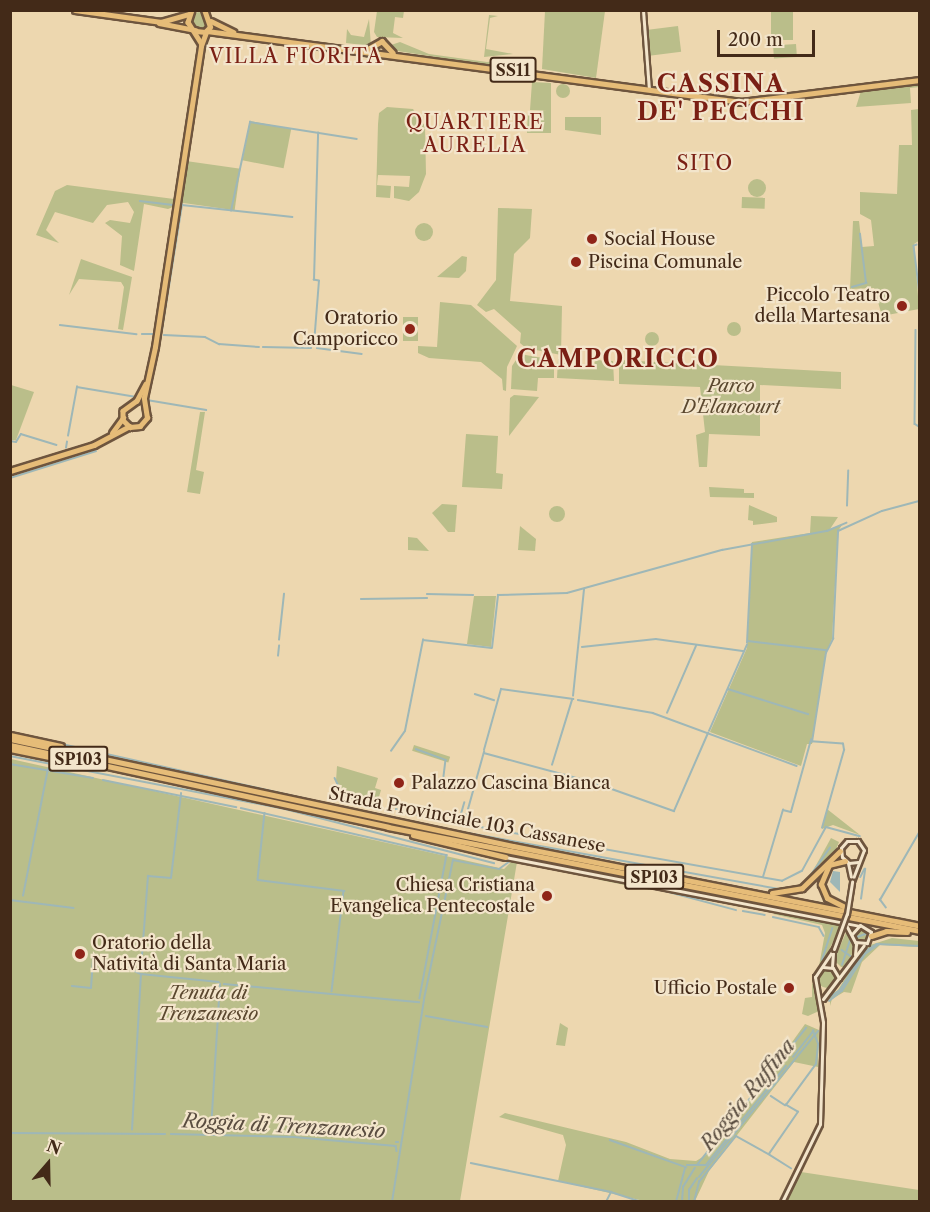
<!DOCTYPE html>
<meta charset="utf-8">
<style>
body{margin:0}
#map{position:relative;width:930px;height:1212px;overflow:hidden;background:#edd7af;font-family:"Libre Caslon Text",serif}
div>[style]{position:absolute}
.green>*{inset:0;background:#babe8a;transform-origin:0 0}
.round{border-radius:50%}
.water>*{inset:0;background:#9eb7b7}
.stream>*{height:1.5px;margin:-0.75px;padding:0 0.75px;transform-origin:0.75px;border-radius:0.75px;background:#9eb7b7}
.roads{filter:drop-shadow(2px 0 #6e553e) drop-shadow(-2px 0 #6e553e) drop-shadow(0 2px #6e553e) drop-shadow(0 -2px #6e553e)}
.minor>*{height:3px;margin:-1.5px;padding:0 1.5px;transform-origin:1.5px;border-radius:1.5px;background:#f3e5cb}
.major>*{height:4.5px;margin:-2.25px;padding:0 2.25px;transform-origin:2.25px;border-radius:2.25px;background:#e6bc78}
.highway>*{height:5px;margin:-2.5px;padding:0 2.5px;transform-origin:2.5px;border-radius:2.5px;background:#e6bc78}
.bridges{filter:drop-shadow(2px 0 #6e553e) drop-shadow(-2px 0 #6e553e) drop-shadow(0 2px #6e553e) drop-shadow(0 -2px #6e553e)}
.minor-bridge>*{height:3px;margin:-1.5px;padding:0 1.5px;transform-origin:1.5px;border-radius:1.5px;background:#f3e5cb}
.dots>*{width:16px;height:16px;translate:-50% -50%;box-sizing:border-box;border:3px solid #f3e5cb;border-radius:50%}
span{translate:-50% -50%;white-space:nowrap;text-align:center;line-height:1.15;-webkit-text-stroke:4.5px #f3e5cb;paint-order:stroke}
.shield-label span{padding:2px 4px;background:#f3e5cb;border:2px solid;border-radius:4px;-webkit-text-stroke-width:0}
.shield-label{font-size:16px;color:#432a18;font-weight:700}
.poi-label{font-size:18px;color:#432a18}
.left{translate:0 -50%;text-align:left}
.right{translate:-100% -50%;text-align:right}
.park-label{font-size:18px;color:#5b482f;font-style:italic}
.street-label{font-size:18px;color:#432a18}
.neighbourhood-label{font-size:20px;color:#7a1f14;letter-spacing:1.5px}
.water-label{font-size:20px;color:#5a4d40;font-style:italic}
.district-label{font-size:24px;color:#7a1f14;font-weight:700;letter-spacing:1.5px}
.frame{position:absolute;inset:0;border:12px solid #432a18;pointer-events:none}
.north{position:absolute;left:18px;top:1134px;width:60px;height:60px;-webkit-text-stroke:4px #f3e5cb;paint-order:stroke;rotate:20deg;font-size:16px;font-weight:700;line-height:24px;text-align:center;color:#432a18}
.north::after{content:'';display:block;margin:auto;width:21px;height:27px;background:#432a18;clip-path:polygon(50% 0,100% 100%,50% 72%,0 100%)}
.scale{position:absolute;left:717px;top:30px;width:98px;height:27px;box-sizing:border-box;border:3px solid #432a18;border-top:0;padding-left:8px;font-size:18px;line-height:21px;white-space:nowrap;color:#432a18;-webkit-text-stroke:4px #f3e5cb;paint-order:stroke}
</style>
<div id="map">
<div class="green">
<div style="clip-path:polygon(377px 11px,404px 11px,403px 18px,395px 17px,393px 33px,403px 38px,377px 37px,374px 32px)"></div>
<div style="clip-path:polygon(545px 11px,605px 11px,596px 78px,542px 69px)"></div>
<div style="left:771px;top:11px;width:22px;height:29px"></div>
<div class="round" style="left:190px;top:12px;width:18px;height:18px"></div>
<div style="clip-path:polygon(489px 15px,498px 16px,490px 18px,486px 49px,513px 54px,484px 57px)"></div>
<div style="clip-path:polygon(369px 19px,371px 46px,346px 43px,347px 29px,351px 35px,364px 37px)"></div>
<div style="left:678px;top:26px;width:26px;height:34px;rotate:83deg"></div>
<div style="clip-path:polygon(400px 42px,429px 54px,487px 62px,514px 59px,513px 69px,391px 50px,391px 45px)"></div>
<div style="left:796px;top:44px;width:13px;height:23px;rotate:86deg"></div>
<div style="clip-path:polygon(532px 82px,551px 83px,551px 133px,527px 133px,528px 111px,547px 111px,530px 110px)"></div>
<div style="clip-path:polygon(919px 82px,919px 87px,910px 88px,911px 103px,856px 107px,861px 91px)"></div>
<div class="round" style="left:556px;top:84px;width:14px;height:14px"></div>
<div style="clip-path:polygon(387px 107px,413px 109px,425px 126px,426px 174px,419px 192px,409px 201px,394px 198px,394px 186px,409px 187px,410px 176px,378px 175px,377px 185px,391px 186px,390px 198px,376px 197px,378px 124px,379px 113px)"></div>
<div style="clip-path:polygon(919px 109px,920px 240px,914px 244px,919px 309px,882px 316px,874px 288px,850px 289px,853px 221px,859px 221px,862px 247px,874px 246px,871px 220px,860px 214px,860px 192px,897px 194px,899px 145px,912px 145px,911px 110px)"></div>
<div style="clip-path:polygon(565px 117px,601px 117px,601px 135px,565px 130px)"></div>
<div style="left:250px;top:121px;width:42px;height:40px;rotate:11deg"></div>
<div style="left:186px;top:161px;width:55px;height:42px;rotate:8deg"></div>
<div class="round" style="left:748px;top:179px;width:18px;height:18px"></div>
<div style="clip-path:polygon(67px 185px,174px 199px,173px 207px,168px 209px,144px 204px,134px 271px,120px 265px,122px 236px,105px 223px,110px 220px,130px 223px,134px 212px,128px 202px,107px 205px,93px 223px,55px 212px,46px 230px,59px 243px,36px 235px,55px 191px)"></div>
<div style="left:742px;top:197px;width:23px;height:11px;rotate:2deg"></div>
<div style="clip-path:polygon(498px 208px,532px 209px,530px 238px,514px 254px,510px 301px,562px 306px,561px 355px,526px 348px,520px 343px,521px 333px,494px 309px,486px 312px,477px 305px,496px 280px)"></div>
<div class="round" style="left:415px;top:223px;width:18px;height:18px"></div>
<div style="clip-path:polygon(462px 256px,467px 257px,466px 271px,459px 278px,437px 277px)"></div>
<div style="clip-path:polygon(81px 259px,132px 277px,123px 330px,118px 329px,124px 287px,121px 282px,79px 279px,69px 295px)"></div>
<div style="clip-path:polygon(440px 302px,471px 305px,517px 346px,507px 367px,506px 391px,503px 390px,502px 379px,481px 362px,429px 358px,418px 353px,418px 346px,437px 347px)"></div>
<div style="left:403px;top:317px;width:15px;height:24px"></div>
<div class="round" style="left:727px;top:322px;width:14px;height:14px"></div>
<div class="round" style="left:645px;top:332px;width:14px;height:14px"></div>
<div style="clip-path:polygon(520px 354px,554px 360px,554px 378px,538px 378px,537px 391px,511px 389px,512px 366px)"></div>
<div style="clip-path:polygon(558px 359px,574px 359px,575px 367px,594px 368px,595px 360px,613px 361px,614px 381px,557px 378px)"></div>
<div style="clip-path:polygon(619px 360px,841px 372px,841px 389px,760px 385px,760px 436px,709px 434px,707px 467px,699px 467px,696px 435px,705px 432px,700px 387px,619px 384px)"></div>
<div style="clip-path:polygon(11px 385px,34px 392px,16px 440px,11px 440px)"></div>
<div style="clip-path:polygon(514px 395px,539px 397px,509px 436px,510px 398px)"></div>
<div style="clip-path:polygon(200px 412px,205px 412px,196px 470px,204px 472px,200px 494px,187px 492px)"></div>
<div style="clip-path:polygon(466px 434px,498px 436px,496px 473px,503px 474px,502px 489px,462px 487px)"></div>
<div style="clip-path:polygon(709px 487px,744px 489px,744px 493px,754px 493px,754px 498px,710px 497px)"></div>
<div style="clip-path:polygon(442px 504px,457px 505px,455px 532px,448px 532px,432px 513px)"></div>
<div style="clip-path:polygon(749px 505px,777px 517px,777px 522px,753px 525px,753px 521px,748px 520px)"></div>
<div class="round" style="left:549px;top:506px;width:16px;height:16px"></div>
<div style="clip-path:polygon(811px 516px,838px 517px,830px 529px,842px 525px,838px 531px,832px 639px,826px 653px,812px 744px,807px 744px,801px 766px,710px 732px,747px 648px,752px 542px,810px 533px)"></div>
<div style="clip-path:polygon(520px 526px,536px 539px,535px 551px,518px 550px)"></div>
<div style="clip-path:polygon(408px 537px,417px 538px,429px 551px,408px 550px)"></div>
<div style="clip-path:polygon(474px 596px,496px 596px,491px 647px,467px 644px)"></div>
<div style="left:414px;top:745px;width:38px;height:6px;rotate:18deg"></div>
<div style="clip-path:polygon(11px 759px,504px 869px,511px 862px,517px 862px,460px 1201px,11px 1201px)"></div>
<div style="clip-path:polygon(337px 766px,378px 778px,375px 788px,381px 790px,377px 804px,346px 796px,336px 781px)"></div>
<div style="clip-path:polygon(827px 809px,860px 835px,833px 825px,822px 829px)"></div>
<div style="clip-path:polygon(831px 838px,839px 842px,835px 852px,814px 869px)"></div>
<div style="clip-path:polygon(605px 877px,619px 881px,651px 885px,649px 890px,600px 880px)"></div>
<div style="clip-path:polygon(778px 912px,842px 924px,822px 964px,819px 966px,825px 933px,822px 925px,773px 914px)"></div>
<div class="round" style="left:855px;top:928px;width:14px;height:14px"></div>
<div style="clip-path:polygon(848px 928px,854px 950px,846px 967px,841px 967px,834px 960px)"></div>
<div style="clip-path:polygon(892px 938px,919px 941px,919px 947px,880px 945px,862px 962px,851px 993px,844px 992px,832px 999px,830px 1006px,830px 995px,838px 990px,864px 947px)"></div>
<div class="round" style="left:817px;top:968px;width:20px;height:20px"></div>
<div style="clip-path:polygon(812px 983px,818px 992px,819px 1011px,808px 1016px,802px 1014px,805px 998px,812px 997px)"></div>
<div style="clip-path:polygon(560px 1023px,568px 1028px,565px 1046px,556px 1045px)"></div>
<div style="clip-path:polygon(805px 1024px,819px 1030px,818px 1067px,794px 1062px,709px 1171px,695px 1201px,644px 1201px,558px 1181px,566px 1145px,563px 1135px,499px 1117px,505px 1113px,626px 1142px,670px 1159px,696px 1161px,706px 1155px,762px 1084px)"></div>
<div style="clip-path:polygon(801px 1172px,919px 1190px,919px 1201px,786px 1201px)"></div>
</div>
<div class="water">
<div style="clip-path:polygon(833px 871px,840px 872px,840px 892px,830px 882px)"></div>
</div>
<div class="stream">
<div style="left:410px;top:60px;width:198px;rotate:7.6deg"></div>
<div style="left:140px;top:201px;width:33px;rotate:7deg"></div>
<div style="left:231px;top:211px;width:91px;rotate:-77.9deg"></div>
<div style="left:250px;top:122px;width:108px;rotate:9deg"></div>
<div style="left:917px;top:245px;width:3px;rotate:162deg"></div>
<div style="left:914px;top:246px;width:48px;rotate:82.9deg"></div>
<div style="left:852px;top:287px;width:15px;rotate:-16deg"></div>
<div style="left:866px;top:283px;width:49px;rotate:-97deg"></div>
<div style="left:60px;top:325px;width:77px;rotate:6.8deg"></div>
<div style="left:162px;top:330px;width:127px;rotate:-80.9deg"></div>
<div style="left:182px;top:205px;width:111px;rotate:6.2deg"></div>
<div style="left:916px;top:330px;width:94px;rotate:90.6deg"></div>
<div style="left:915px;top:424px;width:6px;rotate:31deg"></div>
<div style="left:142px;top:334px;width:11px"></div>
<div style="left:164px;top:335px;width:41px;rotate:2.8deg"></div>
<div style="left:205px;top:337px;width:16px;rotate:27deg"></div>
<div style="left:219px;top:344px;width:40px;rotate:4.3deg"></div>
<div style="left:314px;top:344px;width:63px;rotate:-85.5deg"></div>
<div style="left:319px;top:281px;width:5px;rotate:-169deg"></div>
<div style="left:314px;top:280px;width:147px;rotate:-88.4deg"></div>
<div style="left:263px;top:347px;width:48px;rotate:1.2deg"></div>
<div style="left:317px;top:348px;width:45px;rotate:7.6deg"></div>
<div style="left:147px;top:400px;width:60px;rotate:9.6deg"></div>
<div style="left:68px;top:436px;width:50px;rotate:-79.6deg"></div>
<div style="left:77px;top:387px;width:60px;rotate:9.6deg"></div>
<div style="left:10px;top:441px;width:6px;rotate:9deg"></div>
<div style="left:16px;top:442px;width:9px;rotate:-58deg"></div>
<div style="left:21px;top:434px;width:37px;rotate:17deg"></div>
<div style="left:66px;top:448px;width:6px;rotate:-81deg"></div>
<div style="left:10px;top:478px;width:90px;rotate:-17.4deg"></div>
<div style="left:847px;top:506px;width:35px;rotate:-88deg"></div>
<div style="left:427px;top:594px;width:46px;rotate:1.2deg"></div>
<div style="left:361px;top:599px;width:66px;rotate:-0.9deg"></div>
<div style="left:279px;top:640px;width:46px;rotate:-83.8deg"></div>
<div style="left:748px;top:641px;width:79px;rotate:6.6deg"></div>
<div style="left:747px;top:643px;width:99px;rotate:-87.1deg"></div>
<div style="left:582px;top:647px;width:74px;rotate:-6.2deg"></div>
<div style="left:656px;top:639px;width:89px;rotate:7.8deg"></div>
<div style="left:278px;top:656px;width:10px;rotate:-84deg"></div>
<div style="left:728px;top:689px;width:84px;rotate:17.4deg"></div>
<div style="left:475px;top:694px;width:20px;rotate:18deg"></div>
<div style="left:573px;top:696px;width:107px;rotate:-84.1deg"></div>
<div style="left:578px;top:700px;width:76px;rotate:9.8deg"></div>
<div style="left:653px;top:713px;width:153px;rotate:20.2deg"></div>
<div style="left:667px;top:713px;width:73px;rotate:-66.6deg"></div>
<div style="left:709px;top:731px;width:94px;rotate:-66.2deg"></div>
<div style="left:62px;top:744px;width:266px;rotate:12.6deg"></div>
<div style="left:416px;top:749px;width:32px;rotate:20deg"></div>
<div style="left:446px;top:760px;width:17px;rotate:97deg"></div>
<div style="left:484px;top:750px;width:63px;rotate:-74.4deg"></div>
<div style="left:501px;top:689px;width:73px;rotate:7.9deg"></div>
<div style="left:391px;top:751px;width:24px;rotate:-55deg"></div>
<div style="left:405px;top:731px;width:93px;rotate:-78.8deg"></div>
<div style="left:423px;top:640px;width:69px;rotate:6.6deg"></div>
<div style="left:492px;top:648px;width:53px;rotate:-83.5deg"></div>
<div style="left:498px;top:595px;width:69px;rotate:-1.7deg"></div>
<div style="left:567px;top:593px;width:161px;rotate:-15.5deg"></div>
<div style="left:722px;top:550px;width:107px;rotate:-10.3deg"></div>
<div style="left:827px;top:531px;width:21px;rotate:-23deg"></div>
<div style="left:484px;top:753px;width:115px;rotate:15.1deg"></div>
<div style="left:595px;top:783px;width:84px;rotate:19.5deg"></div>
<div style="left:674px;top:811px;width:85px;rotate:-66.4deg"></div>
<div style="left:10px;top:756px;width:280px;rotate:10.9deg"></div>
<div style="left:285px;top:809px;width:216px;rotate:14.5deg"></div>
<div style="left:10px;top:764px;width:84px;rotate:9.6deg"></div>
<div style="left:552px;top:765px;width:68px;rotate:-72.9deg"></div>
<div style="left:335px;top:778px;width:19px;rotate:65deg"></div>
<div style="left:343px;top:795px;width:18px;rotate:16deg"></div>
<div style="left:103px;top:780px;width:136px;rotate:11.5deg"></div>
<div style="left:241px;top:808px;width:211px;rotate:12.9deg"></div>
<div style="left:447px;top:855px;width:146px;rotate:100.7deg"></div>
<div style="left:396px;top:809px;width:27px;rotate:15deg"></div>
<div style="left:265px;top:813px;width:67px;rotate:96deg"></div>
<div style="left:258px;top:880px;width:87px;rotate:7.3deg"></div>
<div style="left:344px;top:891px;width:101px;rotate:96.8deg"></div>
<div style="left:426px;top:816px;width:14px;rotate:17deg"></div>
<div style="left:442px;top:820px;width:17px;rotate:17deg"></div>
<div style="left:465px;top:820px;width:71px;rotate:-74.4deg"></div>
<div style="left:459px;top:821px;width:19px;rotate:-74deg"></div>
<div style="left:469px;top:825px;width:318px;rotate:10.1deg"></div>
<div style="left:782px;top:881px;width:22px;rotate:-27deg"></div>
<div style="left:802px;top:871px;width:50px;rotate:-61.4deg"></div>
<div style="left:826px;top:827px;width:35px;rotate:15deg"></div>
<div style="left:822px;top:828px;width:81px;rotate:-74.2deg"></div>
<div style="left:844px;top:750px;width:6px;rotate:-99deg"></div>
<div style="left:843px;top:744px;width:31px;rotate:-176deg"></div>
<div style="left:812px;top:742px;width:90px;rotate:-81.1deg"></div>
<div style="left:826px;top:653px;width:16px;rotate:-63deg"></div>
<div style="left:833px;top:639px;width:108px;rotate:-87.3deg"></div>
<div style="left:838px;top:531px;width:48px;rotate:-24.4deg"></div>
<div style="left:882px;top:511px;width:39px;rotate:-15deg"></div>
<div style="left:468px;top:833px;width:317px;rotate:10.2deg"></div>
<div style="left:763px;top:877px;width:70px;rotate:-73.4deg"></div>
<div style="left:783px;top:810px;width:8px;rotate:14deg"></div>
<div style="left:791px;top:812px;width:75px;rotate:-74.5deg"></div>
<div style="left:808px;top:879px;width:38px;rotate:-55deg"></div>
<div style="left:650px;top:887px;width:89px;rotate:15deg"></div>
<div style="left:23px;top:896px;width:129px;rotate:-78.9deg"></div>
<div style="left:861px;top:899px;width:30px;rotate:-82deg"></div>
<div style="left:865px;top:869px;width:9px;rotate:117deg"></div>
<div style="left:10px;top:900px;width:64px;rotate:7.2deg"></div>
<div style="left:886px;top:908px;width:10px;rotate:-127deg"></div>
<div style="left:880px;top:900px;width:80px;rotate:-59.9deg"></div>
<div style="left:743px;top:911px;width:22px;rotate:10deg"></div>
<div style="left:773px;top:917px;width:47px;rotate:12.3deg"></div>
<div style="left:819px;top:927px;width:10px;rotate:61deg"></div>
<div style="left:855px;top:938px;width:14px;rotate:-21deg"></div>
<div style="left:842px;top:950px;width:12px;rotate:35deg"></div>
<div style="left:822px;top:960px;width:33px;rotate:-72deg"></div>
<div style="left:842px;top:965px;width:26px;rotate:-72deg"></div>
<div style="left:141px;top:969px;width:93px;rotate:-85.7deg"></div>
<div style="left:148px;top:876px;width:23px;rotate:5deg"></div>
<div style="left:171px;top:878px;width:85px;rotate:-83.2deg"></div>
<div style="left:224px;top:984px;width:196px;rotate:5.3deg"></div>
<div style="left:72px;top:986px;width:19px;rotate:6deg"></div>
<div style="left:91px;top:988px;width:29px;rotate:-86deg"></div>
<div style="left:93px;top:959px;width:23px;rotate:7deg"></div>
<div style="left:116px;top:962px;width:28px;rotate:26deg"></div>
<div style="left:141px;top:974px;width:78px;rotate:5.9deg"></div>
<div style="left:829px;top:998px;width:14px;rotate:-36deg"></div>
<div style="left:840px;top:990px;width:45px;rotate:-57.7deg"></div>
<div style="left:864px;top:952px;width:15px;rotate:-32deg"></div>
<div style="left:877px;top:944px;width:43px;rotate:2.7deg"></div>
<div style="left:424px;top:999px;width:142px;rotate:-78.2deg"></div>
<div style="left:453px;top:860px;width:47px;rotate:11.1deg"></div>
<div style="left:499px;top:869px;width:12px;rotate:-35deg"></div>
<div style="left:829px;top:1001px;width:16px;rotate:-38deg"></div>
<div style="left:842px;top:991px;width:44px;rotate:-58.1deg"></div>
<div style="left:865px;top:954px;width:16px;rotate:-35deg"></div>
<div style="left:426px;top:1016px;width:62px;rotate:10.2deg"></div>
<div style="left:793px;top:1057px;width:33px;rotate:-52deg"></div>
<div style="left:771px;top:1096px;width:17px;rotate:33deg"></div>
<div style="left:132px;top:1130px;width:155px;rotate:-86.7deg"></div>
<div style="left:211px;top:1130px;width:146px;rotate:-86.5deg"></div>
<div style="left:10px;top:1133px;width:155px;rotate:0.4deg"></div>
<div style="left:171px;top:1134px;width:123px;rotate:1.4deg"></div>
<div style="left:294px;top:1137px;width:102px;rotate:5deg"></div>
<div style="left:396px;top:1146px;width:5px;rotate:79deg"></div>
<div style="left:610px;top:1140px;width:81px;rotate:19.6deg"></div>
<div style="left:396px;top:1142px;width:2px"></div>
<div style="left:770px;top:1155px;width:25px;rotate:32deg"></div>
<div style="left:471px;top:1163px;width:143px;rotate:11.7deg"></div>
<div style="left:687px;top:1165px;width:19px"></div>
<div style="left:706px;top:1165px;width:127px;rotate:-51.1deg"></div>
<div style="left:697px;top:1165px;width:175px;rotate:-51.5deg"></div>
<div style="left:699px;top:1177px;width:188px;rotate:-50.8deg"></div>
<div style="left:392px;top:1202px;width:204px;rotate:-81deg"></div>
<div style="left:606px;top:1202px;width:11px;rotate:-63deg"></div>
<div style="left:611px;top:1192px;width:32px;rotate:18deg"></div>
<div style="left:676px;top:1202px;width:34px;rotate:-75deg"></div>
<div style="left:682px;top:1202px;width:15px;rotate:-86deg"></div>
<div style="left:683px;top:1187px;width:22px;rotate:-58deg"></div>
<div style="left:689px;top:1202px;width:12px;rotate:-90deg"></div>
<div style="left:689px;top:1190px;width:14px;rotate:-56deg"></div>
<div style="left:694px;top:1202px;width:21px;rotate:-76deg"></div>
<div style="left:699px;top:1182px;width:59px;rotate:-51.2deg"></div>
<div style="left:736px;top:1136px;width:38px;rotate:29deg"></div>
<div style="left:769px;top:1154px;width:51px;rotate:-55.4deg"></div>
<div style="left:798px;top:1112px;width:14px;rotate:-150deg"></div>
<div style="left:786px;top:1105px;width:51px;rotate:-53.8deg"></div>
<div style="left:816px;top:1064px;width:20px;rotate:-84deg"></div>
<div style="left:818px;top:1044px;width:14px;rotate:-111deg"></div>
</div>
<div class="roads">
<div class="minor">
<div style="left:643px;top:10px;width:79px;rotate:85.7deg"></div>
<div style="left:505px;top:857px;width:361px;rotate:11deg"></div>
<div style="left:848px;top:863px;width:14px;rotate:78deg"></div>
<div style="left:852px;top:881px;width:33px;rotate:-69deg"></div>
<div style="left:864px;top:850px;width:11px;rotate:-124deg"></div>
<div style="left:858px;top:841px;width:11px;rotate:180deg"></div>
<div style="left:847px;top:841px;width:9px;rotate:131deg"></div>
<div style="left:841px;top:848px;width:9px;rotate:84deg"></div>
<div style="left:842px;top:857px;width:9px;rotate:41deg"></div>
<div style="left:849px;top:863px;width:9px;rotate:-6deg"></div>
<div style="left:845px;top:923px;width:24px;rotate:62deg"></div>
<div style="left:856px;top:944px;width:11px;rotate:95deg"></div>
<div style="left:852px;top:934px;width:12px;rotate:-48deg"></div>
<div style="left:860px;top:925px;width:13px;rotate:32deg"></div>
<div style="left:871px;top:932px;width:12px;rotate:110deg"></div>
<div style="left:867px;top:943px;width:12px;rotate:-175deg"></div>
<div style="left:832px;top:967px;width:14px;rotate:-86deg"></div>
<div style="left:839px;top:978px;width:41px;rotate:-52.9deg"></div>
<div style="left:823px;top:999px;width:26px;rotate:-53deg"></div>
<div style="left:839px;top:978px;width:12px;rotate:-121deg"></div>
<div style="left:833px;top:968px;width:10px;rotate:-174deg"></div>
<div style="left:782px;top:1202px;width:87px;rotate:-64deg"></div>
<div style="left:820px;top:1124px;width:102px;rotate:-88.3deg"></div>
<div style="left:823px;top:1022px;width:46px;rotate:-100.1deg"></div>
<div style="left:815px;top:977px;width:34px;rotate:-56deg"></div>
</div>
<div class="major">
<div style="left:75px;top:10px;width:87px;rotate:7.9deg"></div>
<div style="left:161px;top:22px;width:29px;rotate:-16deg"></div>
<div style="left:192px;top:10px;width:13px;rotate:108deg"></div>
<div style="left:188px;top:22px;width:25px;rotate:58deg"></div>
<div style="left:211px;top:21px;width:25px;rotate:26deg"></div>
<div style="left:159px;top:23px;width:37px;rotate:11deg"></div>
<div style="left:196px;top:31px;width:9px;rotate:6deg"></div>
<div style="left:205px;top:32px;width:7px;rotate:-45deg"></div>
<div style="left:210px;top:27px;width:18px;rotate:-109deg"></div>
<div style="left:207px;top:31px;width:539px;rotate:7.57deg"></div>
<div style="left:741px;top:102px;width:180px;rotate:-7deg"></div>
<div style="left:366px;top:50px;width:18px;rotate:-29deg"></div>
<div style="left:382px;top:41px;width:16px;rotate:47deg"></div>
<div style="left:146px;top:384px;width:19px;rotate:118deg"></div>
<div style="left:137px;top:401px;width:17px;rotate:144deg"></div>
<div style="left:123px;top:411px;width:9px;rotate:90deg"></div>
<div style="left:123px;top:420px;width:10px;rotate:45deg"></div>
<div style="left:130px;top:427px;width:10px;rotate:-6deg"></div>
<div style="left:140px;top:426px;width:11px;rotate:-49deg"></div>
<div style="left:147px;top:418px;width:20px;rotate:-99deg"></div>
<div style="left:144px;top:398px;width:52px;rotate:-77.8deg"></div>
<div style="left:155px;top:347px;width:304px;rotate:-81.3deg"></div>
<div style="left:201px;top:46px;width:15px;rotate:-70deg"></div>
<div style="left:112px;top:433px;width:19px;rotate:-54deg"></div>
<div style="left:10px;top:471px;width:88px;rotate:-17.2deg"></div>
<div style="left:94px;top:445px;width:40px;rotate:-28deg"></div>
</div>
<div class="highway">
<div style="left:10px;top:735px;width:52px;rotate:12.2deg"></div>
<div style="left:10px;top:739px;width:514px;rotate:12.01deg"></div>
<div style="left:513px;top:846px;width:415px;rotate:11.1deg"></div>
<div style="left:10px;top:745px;width:387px;rotate:12.2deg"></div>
<div style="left:388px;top:827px;width:542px;rotate:11.06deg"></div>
<div style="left:10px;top:749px;width:50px;rotate:11.5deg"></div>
<div style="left:413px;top:835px;width:95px;rotate:13.4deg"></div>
<div style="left:845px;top:861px;width:16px;rotate:166deg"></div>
<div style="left:829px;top:865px;width:21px;rotate:113deg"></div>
<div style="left:821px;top:884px;width:15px;rotate:67deg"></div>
<div style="left:827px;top:898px;width:20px;rotate:27deg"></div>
<div style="left:772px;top:893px;width:30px;rotate:-9deg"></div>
<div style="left:802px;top:888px;width:53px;rotate:-44.2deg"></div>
<div style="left:871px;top:936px;width:16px;rotate:-18deg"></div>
<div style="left:886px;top:931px;width:21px;rotate:3deg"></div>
</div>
</div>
<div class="bridges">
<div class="minor-bridge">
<div style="left:834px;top:949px;width:37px;rotate:-70deg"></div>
<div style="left:847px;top:914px;width:33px;rotate:-81deg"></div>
</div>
</div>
<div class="dots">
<div style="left:592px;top:239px;background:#8f2418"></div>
<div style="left:576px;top:262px;background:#8f2418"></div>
<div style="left:902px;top:306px;background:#8f2418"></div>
<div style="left:410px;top:329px;background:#8f2418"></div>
<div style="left:399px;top:783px;background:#8f2418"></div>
<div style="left:547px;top:896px;background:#8f2418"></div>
<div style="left:80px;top:954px;background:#8f2418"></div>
<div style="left:789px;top:988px;background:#8f2418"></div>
</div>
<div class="shield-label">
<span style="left:513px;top:70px">SS11</span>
<span style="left:78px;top:759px">SP103</span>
<span style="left:654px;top:877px">SP103</span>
</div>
<div class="poi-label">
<span class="left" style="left:604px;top:239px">Social House</span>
<span class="left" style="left:588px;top:262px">Piscina Comunale</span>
<span class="right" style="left:890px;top:306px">Piccolo Teatro<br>della Martesana</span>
<span class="right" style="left:398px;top:329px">Oratorio<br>Camporicco</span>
<span class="left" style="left:411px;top:783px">Palazzo Cascina Bianca</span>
<span class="right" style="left:535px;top:896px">Chiesa Cristiana<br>Evangelica Pentecostale</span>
<span class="left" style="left:92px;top:954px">Oratorio della<br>Natività di Santa Maria</span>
<span class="right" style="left:777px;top:988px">Ufficio Postale</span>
</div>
<div class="park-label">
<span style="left:731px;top:397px">Parco<br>D'Elancourt</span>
<span style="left:208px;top:1004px">Tenuta di<br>Trenzanesio</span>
</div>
<div class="street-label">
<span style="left:467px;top:820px;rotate:11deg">Strada Provinciale 103 Cassanese</span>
</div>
<div class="neighbourhood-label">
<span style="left:296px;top:56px">VILLA FIORITA</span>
<span style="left:475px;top:134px">QUARTIERE<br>AURELIA</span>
<span style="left:705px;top:163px">SITO</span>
</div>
<div class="water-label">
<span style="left:748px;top:1095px;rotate:-51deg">Roggia Ruffina</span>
<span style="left:284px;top:1126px;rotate:3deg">Roggia di Trenzanesio</span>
</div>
<div class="district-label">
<span style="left:721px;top:98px">CASSINA<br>DE' PECCHI</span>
<span style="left:618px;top:359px">CAMPORICCO</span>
</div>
<div class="frame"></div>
<div class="north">N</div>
<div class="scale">200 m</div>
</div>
